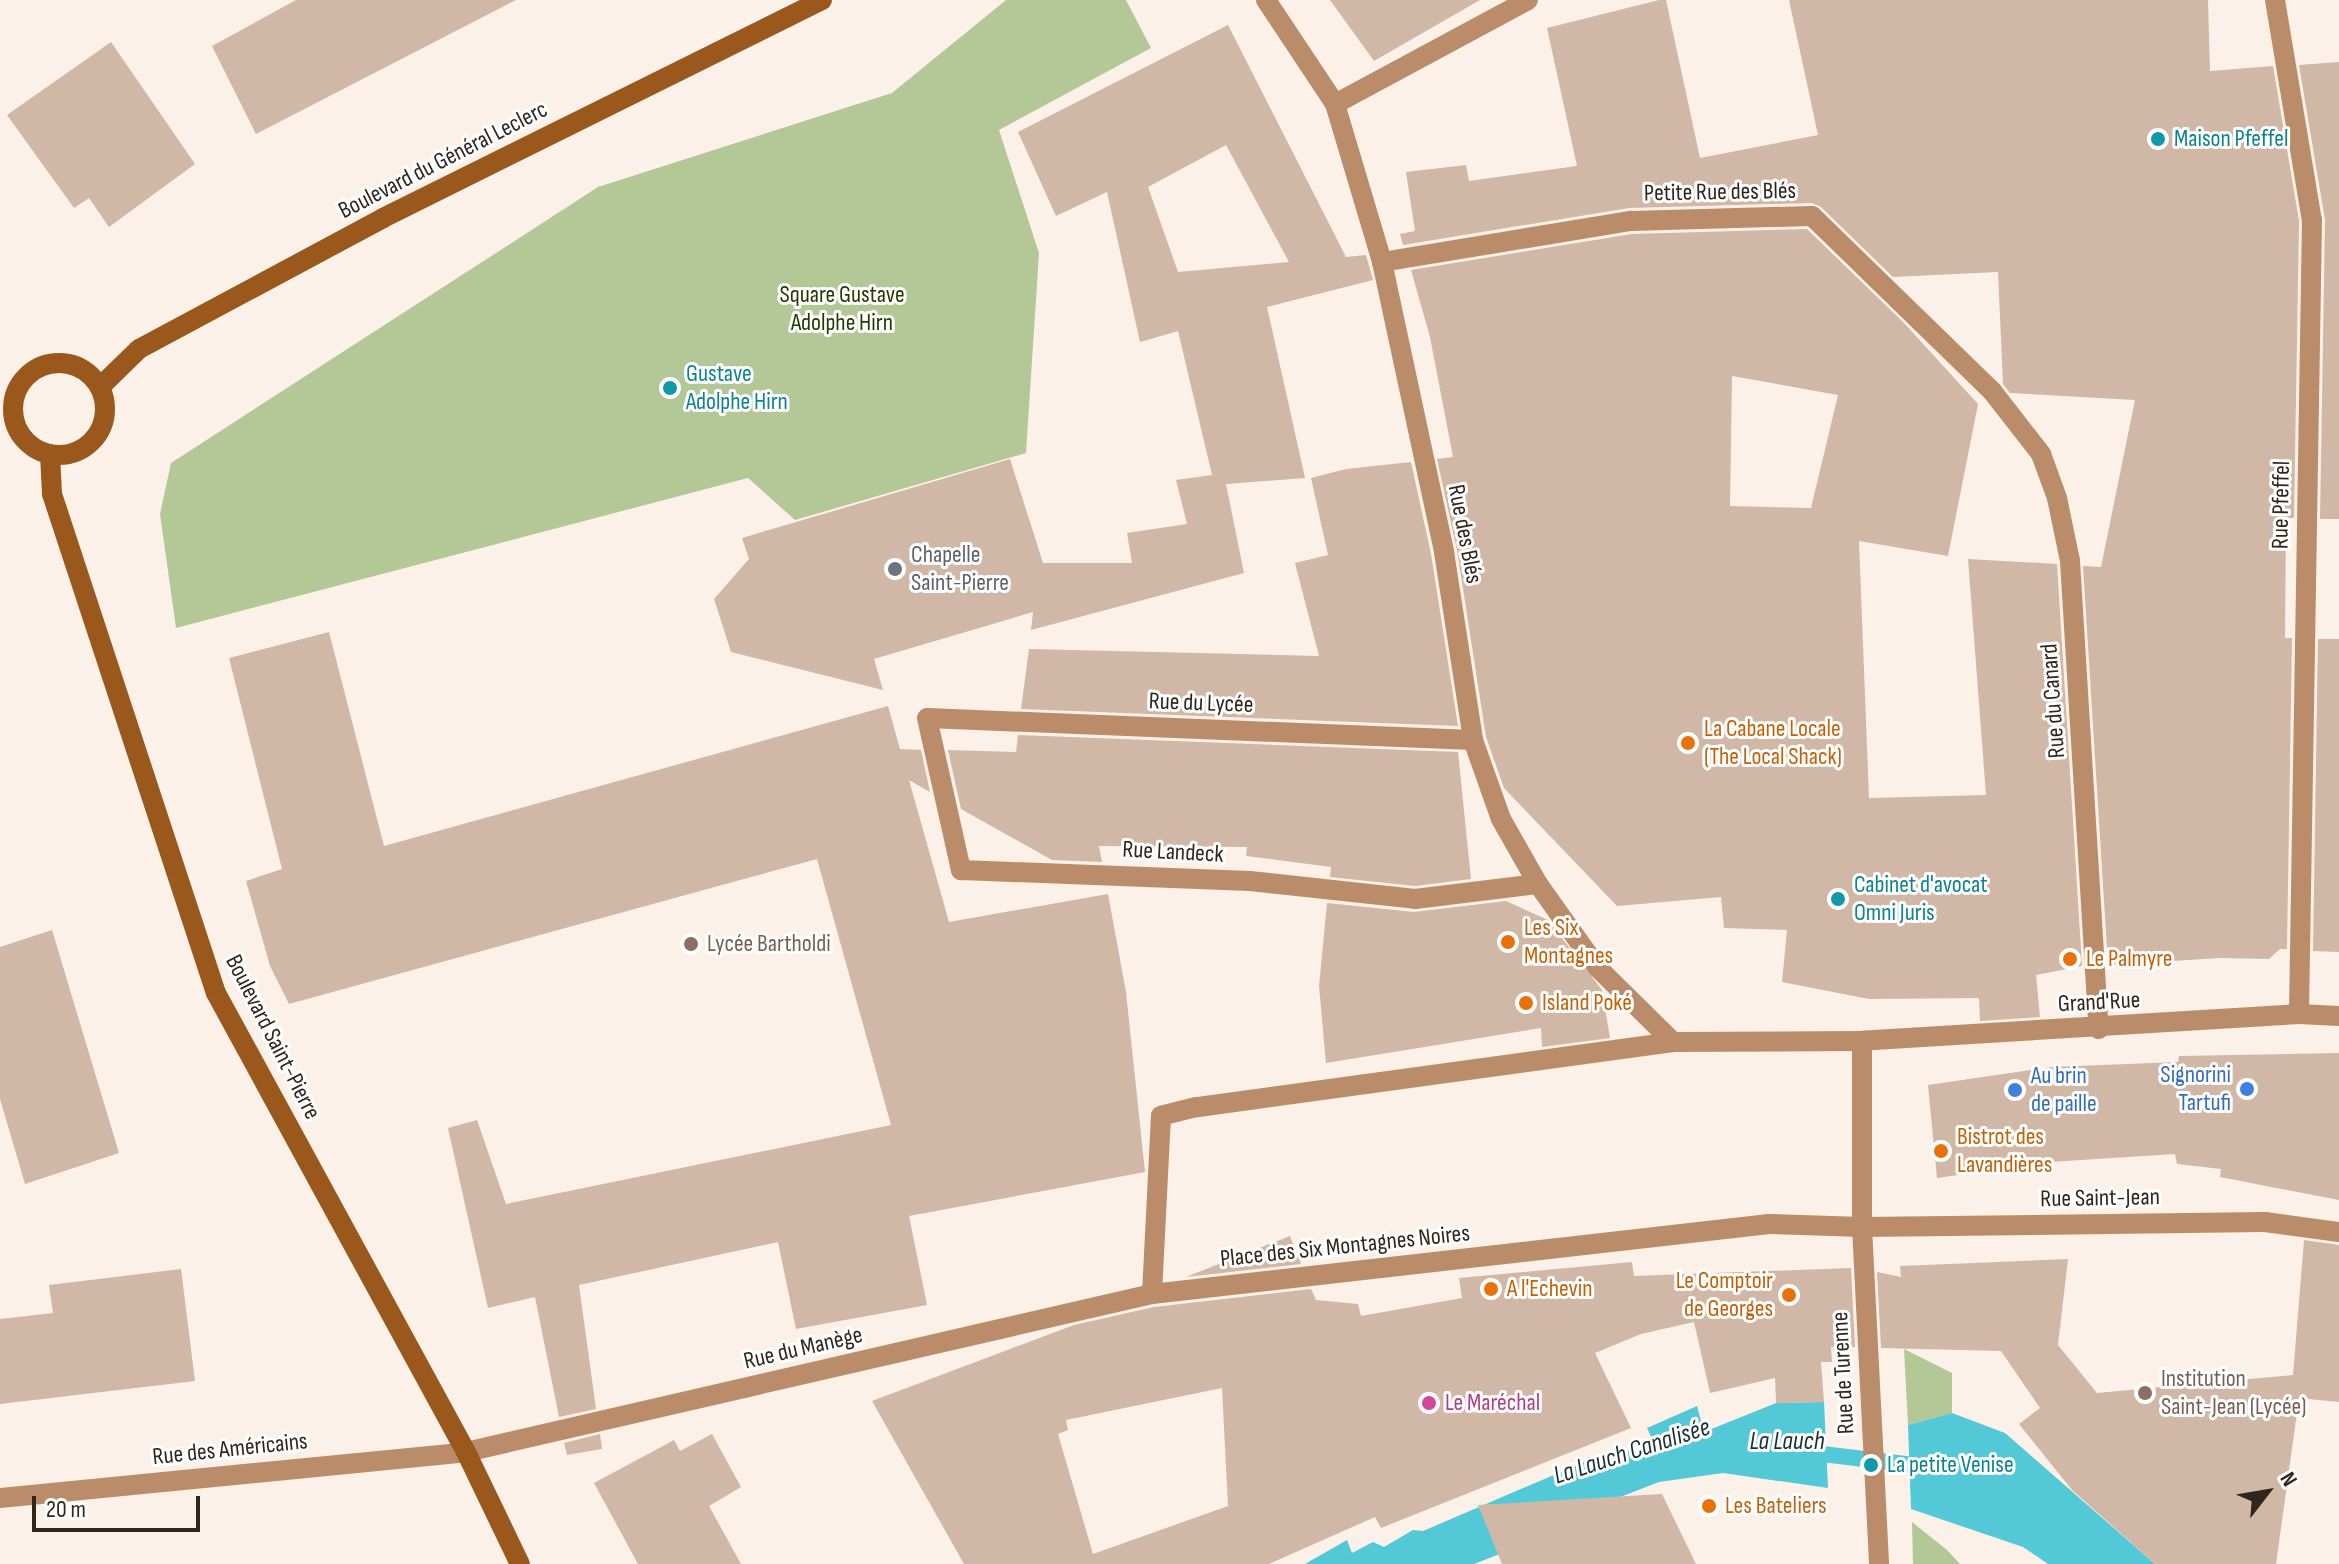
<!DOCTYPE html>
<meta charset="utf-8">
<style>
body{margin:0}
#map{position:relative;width:2339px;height:1564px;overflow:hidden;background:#fbf1e9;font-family:"Sofia Sans Condensed",sans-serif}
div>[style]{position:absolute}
.green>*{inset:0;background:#b4c897}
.water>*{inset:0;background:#53c8d7}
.stream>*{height:16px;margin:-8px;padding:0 8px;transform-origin:8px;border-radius:8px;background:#53c8d7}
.building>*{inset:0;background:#d1b7a5}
.street>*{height:20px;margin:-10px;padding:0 10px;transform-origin:10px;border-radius:10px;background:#bb8c69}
.secondary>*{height:20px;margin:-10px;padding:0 10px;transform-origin:10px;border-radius:10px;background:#9b581d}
.secondary>.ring{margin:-10px;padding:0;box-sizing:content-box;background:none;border:20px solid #9b581d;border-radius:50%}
.dots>*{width:22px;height:22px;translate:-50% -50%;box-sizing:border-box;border:4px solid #fff;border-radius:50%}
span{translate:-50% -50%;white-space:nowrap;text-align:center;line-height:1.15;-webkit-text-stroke:6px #fff;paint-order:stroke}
.culture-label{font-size:24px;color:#0d838f}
.left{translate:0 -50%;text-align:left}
.street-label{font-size:24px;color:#2f261e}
.park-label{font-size:24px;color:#273800}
.worship-label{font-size:24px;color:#5b616d}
.food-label{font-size:24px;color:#c56008}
.right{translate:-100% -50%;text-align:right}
.education-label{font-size:24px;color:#785e54}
.shop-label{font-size:24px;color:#366cbe}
.hotel-label{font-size:24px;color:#b23c85}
.water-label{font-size:26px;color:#1b3033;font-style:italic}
.north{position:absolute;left:2227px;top:1452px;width:80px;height:80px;-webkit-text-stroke:6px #fff;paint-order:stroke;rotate:59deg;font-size:22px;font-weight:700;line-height:32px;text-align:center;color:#2f261e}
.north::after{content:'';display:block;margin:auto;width:28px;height:36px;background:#2f261e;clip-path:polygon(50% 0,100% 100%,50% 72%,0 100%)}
.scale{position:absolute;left:32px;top:1496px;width:168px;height:36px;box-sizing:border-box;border:4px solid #2f261e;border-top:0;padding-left:10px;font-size:24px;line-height:28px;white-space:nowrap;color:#2f261e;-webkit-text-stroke:6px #fff;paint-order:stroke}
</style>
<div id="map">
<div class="green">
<div style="clip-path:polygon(1006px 0,1126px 0,1151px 48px,999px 130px,1039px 253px,1026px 453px,795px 520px,748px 478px,176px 628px,160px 514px,171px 463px,598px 187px,892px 93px)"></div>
<div style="clip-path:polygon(1904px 1349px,1952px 1373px,1952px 1413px,1908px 1425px)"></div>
<div style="clip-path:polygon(1912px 1522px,1947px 1550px,1960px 1564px,1913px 1564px)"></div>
</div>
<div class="water">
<div style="clip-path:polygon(1824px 1402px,1828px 1488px,1723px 1473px,1659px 1482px,1602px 1504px,1556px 1532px,1474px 1564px,1305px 1564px,1347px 1540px,1352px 1553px,1373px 1542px,1384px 1547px,1413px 1530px,1423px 1531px,1619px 1447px,1631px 1452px,1654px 1443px,1647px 1428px,1697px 1406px,1704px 1432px,1776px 1403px)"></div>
<div style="clip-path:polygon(1952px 1413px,2005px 1433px,2155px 1564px,2048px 1564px,2023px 1547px,1911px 1509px,1908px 1425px)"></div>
</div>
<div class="stream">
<div style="left:1806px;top:1452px;width:125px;rotate:6.9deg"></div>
</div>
<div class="building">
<div style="clip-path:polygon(296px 0,516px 0,256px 134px,212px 46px)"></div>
<div style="clip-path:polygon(1330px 0,1480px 0,1374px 61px)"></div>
<div style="clip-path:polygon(1659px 0,1666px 0,1700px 158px,1818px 135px,1789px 0,2208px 0,2210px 71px,2273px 66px,2299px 221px,2294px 518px,2286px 518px,2285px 638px,2292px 638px,2287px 949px,2280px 949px,2269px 959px,2220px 958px,2108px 965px,2083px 566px,2101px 567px,2135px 400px,2010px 393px,2003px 384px,1998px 272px,1893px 277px,1821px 207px,1812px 203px,1629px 208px,1403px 245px,1400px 234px,1415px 231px,1406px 172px,1466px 165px,1469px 181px,1577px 166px,1547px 28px)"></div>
<div style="clip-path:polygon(evenodd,1228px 25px,1346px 257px,1366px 255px,1373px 280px,1267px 307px,1305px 478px,1226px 484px,1244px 573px,1031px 630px,1033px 612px,874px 659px,883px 690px,731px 652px,714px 599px,749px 559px,742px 538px,1010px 459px,1043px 563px,1132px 563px,1127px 533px,1187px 524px,1176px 480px,1212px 475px,1178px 331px,1140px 342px,1107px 192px,1056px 216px,1018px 132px,1228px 25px,1226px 145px,1289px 262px,1178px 272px,1148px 187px,1226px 145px)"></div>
<div style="clip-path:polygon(111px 42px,195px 164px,109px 227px,89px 198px,74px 208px,7px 115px)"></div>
<div style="clip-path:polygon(2339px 62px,2339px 519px,2320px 519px,2325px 220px,2299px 65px)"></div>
<div style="clip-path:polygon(evenodd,1807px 229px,1904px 323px,1978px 404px,1948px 556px,1859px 541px,1869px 798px,1986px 795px,1968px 559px,2057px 564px,2082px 966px,2036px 975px,2040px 1017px,1980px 1021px,1979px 998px,1869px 999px,1782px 982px,1787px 930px,1724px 928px,1721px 897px,1617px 906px,1504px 788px,1486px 737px,1457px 550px,1437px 459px,1453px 457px,1430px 337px,1411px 270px,1632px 234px,1807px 229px,1732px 376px,1838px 395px,1811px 508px,1730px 506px,1732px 376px)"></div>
<div style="clip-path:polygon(1411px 462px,1431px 554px,1458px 726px,1021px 709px,1029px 649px,1319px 656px,1295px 563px,1328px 555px,1311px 478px,1346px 469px)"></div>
<div style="clip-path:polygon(329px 632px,384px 846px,888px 706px,900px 749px,921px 750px,930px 792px,909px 780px,949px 922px,1108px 894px,1126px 992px,1145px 1172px,909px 1216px,927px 1305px,796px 1329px,778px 1242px,579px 1285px,596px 1409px,559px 1417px,535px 1297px,488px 1308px,448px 1128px,477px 1120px,506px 1204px,891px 1125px,817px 859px,289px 1004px,270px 966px,246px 881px,282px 869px,229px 658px)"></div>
<div style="clip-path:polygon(2318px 639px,2339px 639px,2339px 952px,2313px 951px)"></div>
<div style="clip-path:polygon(1018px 735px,1458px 752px,1471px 879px,1415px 886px,1330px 877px,1331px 867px,1246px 856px,1247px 847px,1099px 846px,1102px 862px,1052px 860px,961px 809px,948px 750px,1016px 752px)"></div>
<div style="clip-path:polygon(1506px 901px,1548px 920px,1602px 990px,1610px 1038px,1542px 1047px,1541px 1028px,1326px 1063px,1319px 986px,1327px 903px,1414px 912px)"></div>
<div style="clip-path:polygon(52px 930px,119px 1153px,25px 1184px,0 1099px,0 947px)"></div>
<div style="clip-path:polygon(2339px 1053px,2339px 1200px,2220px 1177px,2221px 1169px,2177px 1164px,2175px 1154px,2050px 1162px,1937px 1178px,1928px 1085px,2052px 1067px,2178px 1062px,2179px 1056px)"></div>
<div style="clip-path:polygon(1290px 1236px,1301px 1264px,1186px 1277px)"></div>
<div style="clip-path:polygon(2304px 1240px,2339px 1245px,2339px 1402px,2299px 1398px,2276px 1564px,2155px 1564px,2072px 1490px,2019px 1424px,2040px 1408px,2001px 1351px,1881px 1348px,1877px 1272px,1901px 1277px,1900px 1266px,2068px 1259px,2058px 1345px,2097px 1393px,2293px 1375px)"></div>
<div style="clip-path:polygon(evenodd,1632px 1262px,1634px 1276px,1851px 1268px,1855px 1347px,1831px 1347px,1832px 1362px,1821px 1362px,1824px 1402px,1776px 1403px,1775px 1378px,1710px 1393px,1694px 1322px,1641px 1334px,1595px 1353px,1631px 1428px,1381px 1528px,1375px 1517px,1269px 1564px,964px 1564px,872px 1401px,1074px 1325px,1154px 1307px,1311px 1289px,1316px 1300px,1358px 1304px,1361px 1316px,1462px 1298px,1459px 1278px,1632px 1262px,1222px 1388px,1228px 1506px,1093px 1554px,1058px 1434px,1068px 1430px,1066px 1420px,1222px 1388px)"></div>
<div style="clip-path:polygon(181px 1269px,195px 1381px,0 1404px,0 1319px,53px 1313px,49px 1285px)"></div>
<div style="clip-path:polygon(600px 1434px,602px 1449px,567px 1455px,564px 1443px)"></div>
<div style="clip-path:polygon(712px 1434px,741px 1487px,709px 1506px,741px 1564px,638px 1564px,594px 1483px,674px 1440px,680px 1451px)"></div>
<div style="clip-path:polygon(1662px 1494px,1696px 1564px,1502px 1564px,1478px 1505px)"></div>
</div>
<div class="street">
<div style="left:1266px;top:0;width:125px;rotate:56.4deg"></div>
<div style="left:1335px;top:104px;width:165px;rotate:73.4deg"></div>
<div style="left:1382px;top:262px;width:297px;rotate:77.9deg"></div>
<div style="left:1444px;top:552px;width:190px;rotate:81.2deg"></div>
<div style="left:1473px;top:740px;width:84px;rotate:70.5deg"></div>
<div style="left:1501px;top:819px;width:75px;rotate:60.4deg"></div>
<div style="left:1538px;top:884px;width:102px;rotate:54.6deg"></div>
<div style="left:1597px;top:967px;width:107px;rotate:44.6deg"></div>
<div style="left:2275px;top:0;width:223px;rotate:80.5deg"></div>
<div style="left:2312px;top:220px;width:794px;rotate:90.94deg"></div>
<div style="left:1335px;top:104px;width:219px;rotate:-28.3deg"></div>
<div style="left:1382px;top:262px;width:252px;rotate:-9.4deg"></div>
<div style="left:1631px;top:221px;width:181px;rotate:-1.6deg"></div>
<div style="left:1812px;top:216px;width:251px;rotate:44.2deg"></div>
<div style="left:1992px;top:391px;width:80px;rotate:52.1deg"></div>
<div style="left:2041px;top:454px;width:47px;rotate:70deg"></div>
<div style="left:2057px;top:498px;width:64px;rotate:78.3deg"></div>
<div style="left:2070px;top:561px;width:469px;rotate:86.5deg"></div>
<div style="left:1473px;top:740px;width:546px;rotate:-177.69deg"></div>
<div style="left:927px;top:718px;width:156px;rotate:77.4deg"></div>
<div style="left:961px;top:870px;width:289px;rotate:2.2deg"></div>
<div style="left:1250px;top:881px;width:166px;rotate:6.2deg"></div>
<div style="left:1415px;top:899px;width:124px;rotate:-7deg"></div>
<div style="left:2339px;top:1016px;width:40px;rotate:-177.1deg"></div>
<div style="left:2299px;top:1014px;width:438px;rotate:176.5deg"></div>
<div style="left:1862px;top:1041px;width:189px;rotate:179.7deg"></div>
<div style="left:1673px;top:1042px;width:481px;rotate:172.2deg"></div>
<div style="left:1196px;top:1107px;width:36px;rotate:166deg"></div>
<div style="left:1161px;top:1116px;width:178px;rotate:92.9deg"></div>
<div style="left:1152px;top:1294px;width:621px;rotate:-6.47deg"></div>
<div style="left:1769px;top:1224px;width:93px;rotate:1.8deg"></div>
<div style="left:1862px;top:1227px;width:403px;rotate:-0.7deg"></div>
<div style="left:2265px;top:1222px;width:75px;rotate:7.7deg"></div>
<div style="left:1862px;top:1041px;width:186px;rotate:90deg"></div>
<div style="left:1862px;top:1227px;width:337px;rotate:87.1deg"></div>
<div style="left:0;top:1498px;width:468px;rotate:-5.6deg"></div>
<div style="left:466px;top:1452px;width:704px;rotate:-12.97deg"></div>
</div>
<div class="secondary">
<div class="ring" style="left:13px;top:363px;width:72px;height:72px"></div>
<div style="left:100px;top:387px;width:54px;rotate:-44.3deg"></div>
<div style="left:139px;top:349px;width:277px;rotate:-28.2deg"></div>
<div style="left:383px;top:218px;width:490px;rotate:-26.4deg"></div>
<div style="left:50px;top:454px;width:40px;rotate:87.1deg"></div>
<div style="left:52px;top:494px;width:525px;rotate:71.81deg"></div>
<div style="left:216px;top:993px;width:523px;rotate:61.42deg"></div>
<div style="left:466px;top:1452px;width:124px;rotate:64.3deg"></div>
</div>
<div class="dots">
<div style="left:2158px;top:139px;background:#0f9aa8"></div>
<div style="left:670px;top:388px;background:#0f9aa8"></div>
<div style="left:895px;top:569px;background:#6b7280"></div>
<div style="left:1688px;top:743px;background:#e8710a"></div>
<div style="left:1838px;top:899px;background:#0f9aa8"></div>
<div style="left:1508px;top:942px;background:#e8710a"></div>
<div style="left:691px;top:944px;background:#8d6e63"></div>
<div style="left:2070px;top:959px;background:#e8710a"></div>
<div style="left:1526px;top:1003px;background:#e8710a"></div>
<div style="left:2247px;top:1089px;background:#3f7fe0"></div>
<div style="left:2015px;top:1090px;background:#3f7fe0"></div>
<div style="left:1941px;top:1151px;background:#e8710a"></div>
<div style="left:1491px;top:1289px;background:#e8710a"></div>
<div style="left:1789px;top:1295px;background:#e8710a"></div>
<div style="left:2145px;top:1393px;background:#8d6e63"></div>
<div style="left:1429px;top:1403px;background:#d1479c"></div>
<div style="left:1871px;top:1465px;background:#0f9aa8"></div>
<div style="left:1709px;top:1506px;background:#e8710a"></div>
</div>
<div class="culture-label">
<span class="left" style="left:2174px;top:139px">Maison Pfeffel</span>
<span class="left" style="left:686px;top:388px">Gustave<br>Adolphe Hirn</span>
<span class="left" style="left:1854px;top:899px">Cabinet d'avocat<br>Omni Juris</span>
<span class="left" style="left:1887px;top:1465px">La petite Venise</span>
</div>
<div class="street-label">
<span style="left:443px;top:160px;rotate:-27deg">Boulevard du Général Leclerc</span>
<span style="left:1720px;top:192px;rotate:-1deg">Petite Rue des Blés</span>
<span style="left:2281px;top:505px;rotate:-89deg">Rue Pfeffel</span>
<span style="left:1465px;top:534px;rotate:79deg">Rue des Blés</span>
<span style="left:2053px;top:701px;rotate:-94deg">Rue du Canard</span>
<span style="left:1201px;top:703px;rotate:2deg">Rue du Lycée</span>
<span style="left:1173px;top:852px;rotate:3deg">Rue Landeck</span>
<span style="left:2099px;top:1002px;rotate:-3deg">Grand'Rue</span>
<span style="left:273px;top:1037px;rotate:63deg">Boulevard Saint-Pierre</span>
<span style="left:2100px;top:1198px;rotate:-1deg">Rue Saint-Jean</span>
<span style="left:1345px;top:1246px;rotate:-6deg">Place des Six Montagnes Noires</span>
<span style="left:803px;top:1348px;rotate:-13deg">Rue du Manège</span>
<span style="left:1843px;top:1373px;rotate:-93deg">Rue de Turenne</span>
<span style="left:230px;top:1449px;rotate:-6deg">Rue des Américains</span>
</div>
<div class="park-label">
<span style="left:842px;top:309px">Square Gustave<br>Adolphe Hirn</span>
</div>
<div class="worship-label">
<span class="left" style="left:911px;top:569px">Chapelle<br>Saint-Pierre</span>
</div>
<div class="food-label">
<span class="left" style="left:1704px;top:743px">La Cabane Locale<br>(The Local Shack)</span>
<span class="left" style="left:1524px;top:942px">Les Six<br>Montagnes</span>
<span class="left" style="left:2086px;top:959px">Le Palmyre</span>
<span class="left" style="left:1542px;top:1003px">Island Poké</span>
<span class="left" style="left:1957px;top:1151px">Bistrot des<br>Lavandières</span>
<span class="right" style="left:1773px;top:1295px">Le Comptoir<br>de Georges</span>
<span class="left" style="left:1507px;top:1289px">A l'Echevin</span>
<span class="left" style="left:1725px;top:1506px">Les Bateliers</span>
</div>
<div class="education-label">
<span class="left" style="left:707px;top:944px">Lycée Bartholdi</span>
<span class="left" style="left:2161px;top:1393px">Institution<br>Saint-Jean (Lycée)</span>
</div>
<div class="shop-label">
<span class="right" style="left:2231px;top:1089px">Signorini<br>Tartufi</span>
<span class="left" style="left:2031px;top:1090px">Au brin<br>de paille</span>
</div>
<div class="hotel-label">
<span class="left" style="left:1445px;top:1403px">Le Maréchal</span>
</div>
<div class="water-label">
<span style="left:1787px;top:1442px">La Lauch</span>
<span style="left:1632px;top:1452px;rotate:-18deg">La Lauch Canalisée</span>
</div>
<div class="north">N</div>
<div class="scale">20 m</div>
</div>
